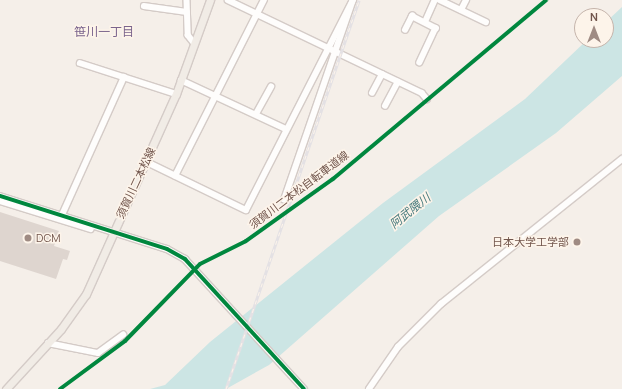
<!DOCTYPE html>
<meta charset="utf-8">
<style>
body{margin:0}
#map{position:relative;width:622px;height:389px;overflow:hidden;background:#f5efe9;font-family:Manrope,"Noto Sans JP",sans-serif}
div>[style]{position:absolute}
.water>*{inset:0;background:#cce5e4}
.building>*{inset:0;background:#ded5cf}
.roads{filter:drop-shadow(1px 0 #d4cbc7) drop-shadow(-1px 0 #d4cbc7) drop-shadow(0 1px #d4cbc7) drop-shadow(0 -1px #d4cbc7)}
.minor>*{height:5.5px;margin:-2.75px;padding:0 2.75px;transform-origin:2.75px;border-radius:2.75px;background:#fefdfc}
.major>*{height:7px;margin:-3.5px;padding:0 3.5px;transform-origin:3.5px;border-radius:3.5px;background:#f1ece6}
.rail>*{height:3px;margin-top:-1.5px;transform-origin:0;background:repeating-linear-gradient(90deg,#fdf4ea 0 4.5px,#e4e1e4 0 9px);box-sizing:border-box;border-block:1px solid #e4e1e4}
.cycleway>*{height:4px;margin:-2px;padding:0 2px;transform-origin:2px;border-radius:2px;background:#00873e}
.dots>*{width:11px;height:11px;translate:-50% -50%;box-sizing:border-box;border:2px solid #fdf4ea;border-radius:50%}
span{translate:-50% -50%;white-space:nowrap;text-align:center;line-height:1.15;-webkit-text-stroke:3px #fdf4ea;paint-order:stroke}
.street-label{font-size:11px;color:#71554c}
.poi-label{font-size:11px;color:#71554c}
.left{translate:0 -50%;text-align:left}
.right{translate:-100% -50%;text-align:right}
.neighbourhood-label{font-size:12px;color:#7a648d}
.water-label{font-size:12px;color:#44797c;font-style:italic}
.north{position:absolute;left:574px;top:8px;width:40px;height:40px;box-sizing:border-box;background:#fdf4ea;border:1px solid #c5b4ab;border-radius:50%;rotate:0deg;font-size:11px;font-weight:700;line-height:16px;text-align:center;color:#71554c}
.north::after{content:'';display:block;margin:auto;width:14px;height:18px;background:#9f8b83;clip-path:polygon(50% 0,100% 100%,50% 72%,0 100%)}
</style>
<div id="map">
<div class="water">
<div style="clip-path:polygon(622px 7px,622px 76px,556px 133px,439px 216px,269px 365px,226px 389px,150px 389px,165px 385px,210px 342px,383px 203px,525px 99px,587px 40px,606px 40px,606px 22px)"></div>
</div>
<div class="building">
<div style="clip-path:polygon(0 212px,59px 231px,54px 246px,70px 251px,67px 260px,63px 259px,56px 279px,0 261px)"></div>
</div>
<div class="roads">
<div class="minor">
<div style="left:187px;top:0;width:35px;rotate:88deg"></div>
<div style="left:188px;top:35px;width:11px;rotate:52deg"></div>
<div style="left:228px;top:0;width:215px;rotate:25.6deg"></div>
<div style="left:422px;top:93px;width:8px;rotate:50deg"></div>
<div style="left:440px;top:0;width:51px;rotate:25.6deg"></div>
<div style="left:144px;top:6px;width:43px;rotate:7.9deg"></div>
<div style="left:461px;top:10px;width:11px;rotate:-63deg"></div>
<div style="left:425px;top:22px;width:24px;rotate:-66deg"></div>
<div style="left:405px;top:30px;width:16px;rotate:-63deg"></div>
<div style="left:412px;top:16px;width:27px;rotate:27deg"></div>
<div style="left:436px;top:28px;width:38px;rotate:115deg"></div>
<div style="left:80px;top:63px;width:101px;rotate:17.9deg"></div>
<div style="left:181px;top:80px;width:116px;rotate:25deg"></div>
<div style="left:372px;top:93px;width:21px;rotate:-62deg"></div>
<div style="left:385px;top:106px;width:27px;rotate:-62deg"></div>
<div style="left:256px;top:114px;width:31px;rotate:-61deg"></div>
<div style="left:147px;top:162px;width:110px;rotate:25.9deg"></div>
<div style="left:246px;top:210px;width:236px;rotate:-63deg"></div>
<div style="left:175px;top:176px;width:197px;rotate:-63.2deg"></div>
<div style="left:0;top:196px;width:175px;rotate:17.6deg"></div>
<div style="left:167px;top:249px;width:21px;rotate:29deg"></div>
<div style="left:185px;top:259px;width:176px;rotate:47.5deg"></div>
<div style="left:284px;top:200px;width:212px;rotate:-71deg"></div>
<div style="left:0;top:201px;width:95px;rotate:17.1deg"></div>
<div style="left:62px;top:215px;width:151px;rotate:-65.8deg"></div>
<div style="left:48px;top:343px;width:51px;rotate:11.3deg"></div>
<div style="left:98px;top:353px;width:31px;rotate:-36deg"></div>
<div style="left:369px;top:389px;width:51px;rotate:-55.4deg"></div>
<div style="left:398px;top:347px;width:61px;rotate:-45deg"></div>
<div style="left:441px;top:304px;width:232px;rotate:-38.7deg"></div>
</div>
<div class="major">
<div style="left:6px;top:389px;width:81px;rotate:-47.5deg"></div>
<div style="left:61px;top:329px;width:43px;rotate:-54.5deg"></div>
<div style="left:86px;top:294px;width:219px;rotate:-65.8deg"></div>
<div style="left:176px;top:94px;width:100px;rotate:-70.1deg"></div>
</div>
</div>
<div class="rail">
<div style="left:226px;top:389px;width:411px;rotate:-71.1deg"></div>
</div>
<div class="cycleway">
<div style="left:0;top:196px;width:175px;rotate:17.6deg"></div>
<div style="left:167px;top:249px;width:21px;rotate:29deg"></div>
<div style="left:185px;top:259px;width:176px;rotate:47.5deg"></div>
<div style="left:60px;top:389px;width:81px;rotate:-36.4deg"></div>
<div style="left:125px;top:341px;width:107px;rotate:-45.8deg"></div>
<div style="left:200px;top:264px;width:51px;rotate:-26.6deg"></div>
<div style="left:246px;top:241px;width:107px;rotate:-35.5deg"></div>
<div style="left:333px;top:179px;width:278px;rotate:-40deg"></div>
</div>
<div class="dots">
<div style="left:28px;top:238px;background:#9f8b83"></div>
<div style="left:577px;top:242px;background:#9f8b83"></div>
</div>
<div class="street-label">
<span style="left:136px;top:183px;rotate:-65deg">須賀川二本松線</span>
<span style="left:299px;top:190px;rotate:-37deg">須賀川二本松自転車道線</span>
</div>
<div class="poi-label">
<span class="left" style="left:36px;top:238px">DCM</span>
<span class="right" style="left:569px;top:242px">日本大学工学部</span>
</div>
<div class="neighbourhood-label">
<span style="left:104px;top:32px">笹川一丁目</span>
</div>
<div class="water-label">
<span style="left:410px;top:211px;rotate:-39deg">阿武隈川</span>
</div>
<div class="north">N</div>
</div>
